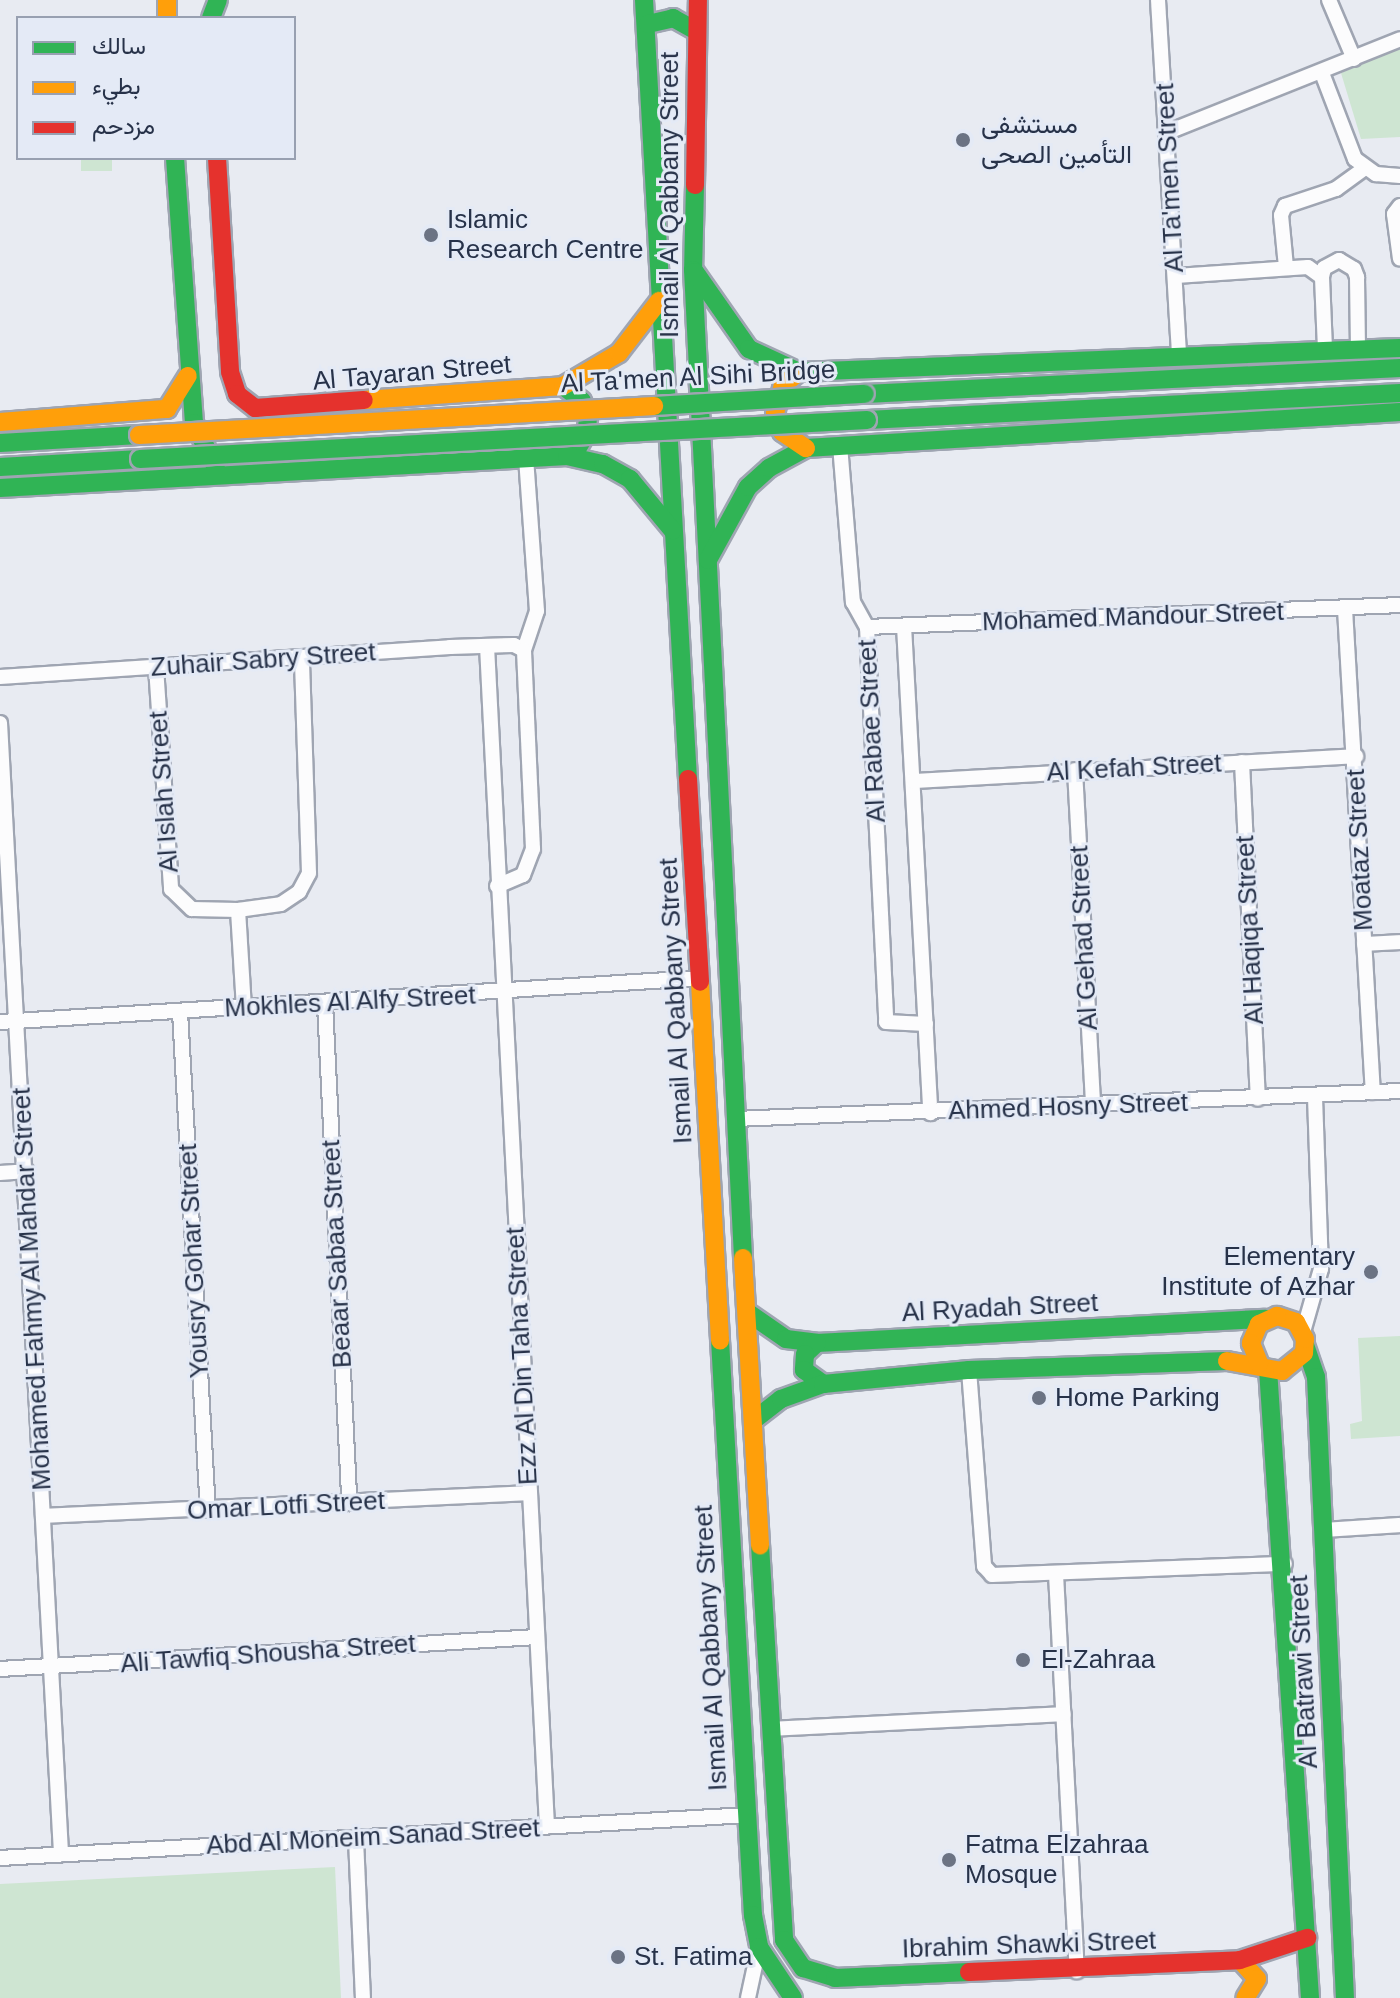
<!DOCTYPE html>
<meta charset="utf-8">
<style>
body{margin:0}
#map{position:relative;width:1400px;height:1998px;overflow:hidden;background:#e8ebf2;font-family:Arial,Vazirmatn,sans-serif}
div>[style]{position:absolute}
.green>*{inset:0;background:#cee5d2;transform-origin:0 0}
.roads{filter:drop-shadow(2px 0 #9fa5b2) drop-shadow(-2px 0 #9fa5b2) drop-shadow(0 2px #9fa5b2) drop-shadow(0 -2px #9fa5b2)}
.street>*{height:14px;margin:-7px;padding:0 7px;transform-origin:7px;border-radius:7px;background:#fcfcfd}
.fast>*{height:18px;margin:-9px;padding:0 9px;transform-origin:9px;border-radius:9px;background:#30b455}
.slow>*{height:18px;margin:-9px;padding:0 9px;transform-origin:9px;border-radius:9px;background:#ff9f0a}
.jam>*{height:18px;margin:-9px;padding:0 9px;transform-origin:9px;border-radius:9px;background:#e5322d}
.bridges{filter:drop-shadow(2px 0 #9fa5b2) drop-shadow(-2px 0 #9fa5b2) drop-shadow(0 2px #9fa5b2) drop-shadow(0 -2px #9fa5b2)}
.fast-bridge>*{height:18px;margin:-9px;padding:0 9px;transform-origin:9px;border-radius:9px;background:#30b455}
.slow-bridge>*{height:18px;margin:-9px;padding:0 9px;transform-origin:9px;border-radius:9px;background:#ff9f0a}
.dots>*{width:22px;height:22px;translate:-50% -50%;box-sizing:border-box;border:4px solid #e4eaf6;border-radius:50%}
span{translate:-50% -50%;white-space:nowrap;text-align:center;line-height:1.15;-webkit-text-stroke:6px #e4eaf6;paint-order:stroke}
.poi-label{font-size:26px;color:#273249}
.left{translate:0 -50%;text-align:left}
.right{translate:-100% -50%;text-align:right}
.street-label{font-size:26px;color:#273249}
.legend{position:absolute;left:16px;top:16px;width:280px;height:144px;box-sizing:border-box;background:#e4eaf6;border:2px solid #98a0b1;margin:0;padding:10px 14px;list-style:none;font-size:24px;color:#273249}
.legend li{display:flex;align-items:center;gap:16px;height:40px}
.legend b{width:40px;border:2px solid #98a0b1}
</style>
<div id="map">
<div class="green">
<div style="clip-path:polygon(1400px 48px,1400px 137px,1361px 139px,1341px 73px)"></div>
<div style="left:81px;top:158px;width:31px;height:13px"></div>
<div style="clip-path:polygon(1400px 1336px,1400px 1436px,1351px 1439px,1350px 1424px,1362px 1421px,1358px 1338px)"></div>
<div style="clip-path:polygon(335px 1867px,341px 1998px,0 1998px,0 1884px)"></div>
</div>
<div class="roads">
<div class="street">
<div style="left:1158px;top:0;width:357px;rotate:86.6deg"></div>
<div style="left:1329px;top:0;width:64px;rotate:67deg"></div>
<div style="left:1322px;top:73px;width:92px;rotate:69deg"></div>
<div style="left:1355px;top:159px;width:26px;rotate:36deg"></div>
<div style="left:1376px;top:174px;width:24px;rotate:5deg"></div>
<div style="left:1168px;top:132px;width:250px;rotate:-21.8deg"></div>
<div style="left:1400px;top:206px;width:10px;rotate:127deg"></div>
<div style="left:1394px;top:214px;width:45px;rotate:82.4deg"></div>
<div style="left:1286px;top:267px;width:52px;rotate:-95.5deg"></div>
<div style="left:1281px;top:215px;width:10px;rotate:-66deg"></div>
<div style="left:1285px;top:206px;width:54px;rotate:-18.4deg"></div>
<div style="left:1336px;top:189px;width:36px;rotate:-36deg"></div>
<div style="left:1176px;top:276px;width:132px;rotate:-3.9deg"></div>
<div style="left:1308px;top:267px;width:17px;rotate:36deg"></div>
<div style="left:1325px;top:349px;width:72px;rotate:-92.4deg"></div>
<div style="left:1322px;top:277px;width:9px;rotate:-77deg"></div>
<div style="left:1324px;top:268px;width:17px;rotate:-28deg"></div>
<div style="left:1339px;top:260px;width:17px;rotate:31deg"></div>
<div style="left:1354px;top:269px;width:9px;rotate:69deg"></div>
<div style="left:1357px;top:277px;width:71px;rotate:89.2deg"></div>
<div style="left:840px;top:445px;width:158px;rotate:85.3deg"></div>
<div style="left:853px;top:602px;width:29px;rotate:61deg"></div>
<div style="left:867px;top:627px;width:395px;rotate:87.2deg"></div>
<div style="left:886px;top:1022px;width:40px;rotate:2.9deg"></div>
<div style="left:1345px;top:609px;width:484px;rotate:86.7deg"></div>
<div style="left:904px;top:626px;width:488px;rotate:86.9deg"></div>
<div style="left:867px;top:627px;width:533px;rotate:-2.36deg"></div>
<div style="left:487px;top:646px;width:1182px;rotate:87.09deg"></div>
<div style="left:524px;top:650px;width:41px;rotate:-71.6deg"></div>
<div style="left:537px;top:611px;width:152px;rotate:-94.1deg"></div>
<div style="left:156px;top:667px;width:223px;rotate:86.1deg"></div>
<div style="left:171px;top:889px;width:29px;rotate:44deg"></div>
<div style="left:192px;top:909px;width:46px;rotate:1.2deg"></div>
<div style="left:238px;top:910px;width:43px;rotate:-7.9deg"></div>
<div style="left:281px;top:904px;width:22px;rotate:-34deg"></div>
<div style="left:299px;top:892px;width:21px;rotate:-62deg"></div>
<div style="left:309px;top:873px;width:216px;rotate:-91.9deg"></div>
<div style="left:0;top:677px;width:451px;rotate:-3.8deg"></div>
<div style="left:450px;top:647px;width:64px;rotate:-1.8deg"></div>
<div style="left:514px;top:645px;width:11px;rotate:27deg"></div>
<div style="left:0;top:723px;width:1133px;rotate:86.91deg"></div>
<div style="left:1242px;top:762px;width:337px;rotate:87.3deg"></div>
<div style="left:1075px;top:770px;width:336px;rotate:86.9deg"></div>
<div style="left:913px;top:781px;width:444px;rotate:-3.2deg"></div>
<div style="left:497px;top:886px;width:28px;rotate:-23deg"></div>
<div style="left:523px;top:875px;width:28px;rotate:-69deg"></div>
<div style="left:533px;top:849px;width:199px;rotate:-92.6deg"></div>
<div style="left:238px;top:910px;width:98px;rotate:86.5deg"></div>
<div style="left:1364px;top:944px;width:36px;rotate:-3deg"></div>
<div style="left:325px;top:1004px;width:500px;rotate:87.2deg"></div>
<div style="left:180px;top:1012px;width:499px;rotate:86.8deg"></div>
<div style="left:0;top:1022px;width:701px;rotate:-3.6deg"></div>
<div style="left:735px;top:1119px;width:666px;rotate:-2.41deg"></div>
<div style="left:0;top:1173px;width:27px;rotate:-4deg"></div>
<div style="left:1303px;top:1332px;width:66px;rotate:-74.1deg"></div>
<div style="left:1321px;top:1269px;width:173px;rotate:-92deg"></div>
<div style="left:969px;top:1370px;width:197px;rotate:85.6deg"></div>
<div style="left:984px;top:1566px;width:12px;rotate:48deg"></div>
<div style="left:992px;top:1575px;width:293px;rotate:-2.2deg"></div>
<div style="left:43px;top:1516px;width:487px;rotate:-2.7deg"></div>
<div style="left:1323px;top:1530px;width:77px;rotate:-3.7deg"></div>
<div style="left:1056px;top:1574px;width:398px;rotate:87deg"></div>
<div style="left:0;top:1669px;width:538px;rotate:-3.41deg"></div>
<div style="left:771px;top:1729px;width:293px;rotate:-2.9deg"></div>
<div style="left:356px;top:1839px;width:159px;rotate:87.5deg"></div>
<div style="left:0;top:1858px;width:748px;rotate:-3.29deg"></div>
<div style="left:748px;top:1998px;width:52px;rotate:-77.8deg"></div>
</div>
<div class="fast">
<div style="left:644px;top:0;width:780px;rotate:86.77deg"></div>
<div style="left:211px;top:18px;width:19px;rotate:-69deg"></div>
<div style="left:648px;top:24px;width:26px;rotate:-13deg"></div>
<div style="left:673px;top:18px;width:25px;rotate:29deg"></div>
<div style="left:175px;top:158px;width:266px;rotate:85.9deg"></div>
<div style="left:194px;top:423px;width:50px;rotate:63.9deg"></div>
<div style="left:695px;top:185px;width:85px;rotate:91.3deg"></div>
<div style="left:693px;top:270px;width:989px;rotate:87.1deg"></div>
<div style="left:695px;top:272px;width:94px;rotate:55deg"></div>
<div style="left:749px;top:349px;width:55px;rotate:24.7deg"></div>
<div style="left:799px;top:372px;width:601px;rotate:-2.29deg"></div>
<div style="left:563px;top:386px;width:24px;rotate:38deg"></div>
<div style="left:582px;top:401px;width:16px;rotate:68deg"></div>
<div style="left:588px;top:416px;width:16px;rotate:94deg"></div>
<div style="left:587px;top:432px;width:20px;rotate:120deg"></div>
<div style="left:865px;top:394px;width:536px;rotate:-2.78deg"></div>
<div style="left:867px;top:420px;width:534px;rotate:-2.9deg"></div>
<div style="left:0;top:443px;width:139px;rotate:-3.3deg"></div>
<div style="left:0;top:467px;width:140px;rotate:-3.3deg"></div>
<div style="left:0;top:488px;width:568px;rotate:-3.23deg"></div>
<div style="left:567px;top:456px;width:37px;rotate:13deg"></div>
<div style="left:603px;top:464px;width:31px;rotate:29deg"></div>
<div style="left:630px;top:479px;width:67px;rotate:50.4deg"></div>
<div style="left:708px;top:560px;width:83px;rotate:-61.3deg"></div>
<div style="left:748px;top:487px;width:28px;rotate:-42deg"></div>
<div style="left:769px;top:468px;width:42px;rotate:-28.4deg"></div>
<div style="left:806px;top:448px;width:595px;rotate:-3.47deg"></div>
<div style="left:747px;top:1312px;width:47px;rotate:34.7deg"></div>
<div style="left:786px;top:1339px;width:31px;rotate:7deg"></div>
<div style="left:817px;top:1343px;width:449px;rotate:-3.1deg"></div>
<div style="left:720px;top:1340px;width:576px;rotate:86.72deg"></div>
<div style="left:753px;top:1915px;width:33px;rotate:79deg"></div>
<div style="left:759px;top:1947px;width:61px;rotate:56.3deg"></div>
<div style="left:817px;top:1343px;width:16px;rotate:137deg"></div>
<div style="left:805px;top:1354px;width:16px;rotate:94deg"></div>
<div style="left:804px;top:1370px;width:24px;rotate:36deg"></div>
<div style="left:1305px;top:1345px;width:34px;rotate:71deg"></div>
<div style="left:1316px;top:1377px;width:622px;rotate:87.33deg"></div>
<div style="left:1268px;top:1369px;width:630px;rotate:86.18deg"></div>
<div style="left:754px;top:1420px;width:34px;rotate:-38deg"></div>
<div style="left:781px;top:1399px;width:45px;rotate:-19.7deg"></div>
<div style="left:823px;top:1384px;width:147px;rotate:-5.5deg"></div>
<div style="left:969px;top:1370px;width:258px;rotate:-2deg"></div>
<div style="left:760px;top:1545px;width:396px;rotate:86.5deg"></div>
<div style="left:784px;top:1940px;width:34px;rotate:56deg"></div>
<div style="left:803px;top:1968px;width:34px;rotate:17deg"></div>
<div style="left:835px;top:1978px;width:134px;rotate:-2.6deg"></div>
</div>
<div class="slow">
<div style="left:167px;top:0;width:18px;rotate:90deg"></div>
<div style="left:799px;top:372px;width:21px;rotate:141deg"></div>
<div style="left:783px;top:385px;width:29px;rotate:106deg"></div>
<div style="left:775px;top:413px;width:20px;rotate:70deg"></div>
<div style="left:782px;top:432px;width:29px;rotate:34deg"></div>
<div style="left:364px;top:400px;width:199px;rotate:-4deg"></div>
<div style="left:563px;top:386px;width:65px;rotate:-30.5deg"></div>
<div style="left:619px;top:353px;width:66px;rotate:-52.4deg"></div>
<div style="left:0;top:422px;width:168px;rotate:-4.5deg"></div>
<div style="left:167px;top:409px;width:39px;rotate:-58deg"></div>
<div style="left:700px;top:982px;width:359px;rotate:86.8deg"></div>
<div style="left:743px;top:1258px;width:288px;rotate:86.6deg"></div>
<div style="left:1227px;top:1361px;width:56px;rotate:10.3deg"></div>
<div style="left:1282px;top:1371px;width:28px;rotate:-39deg"></div>
<div style="left:1304px;top:1353px;width:14px;rotate:-86deg"></div>
<div style="left:1305px;top:1339px;width:19px;rotate:-118deg"></div>
<div style="left:1296px;top:1322px;width:20px;rotate:-162deg"></div>
<div style="left:1277px;top:1316px;width:20px;rotate:156deg"></div>
<div style="left:1259px;top:1324px;width:21px;rotate:113deg"></div>
<div style="left:1251px;top:1343px;width:22px;rotate:68deg"></div>
<div style="left:1240px;top:1960px;width:25px;rotate:48deg"></div>
<div style="left:1257px;top:1979px;width:22px;rotate:122deg"></div>
</div>
<div class="jam">
<div style="left:217px;top:158px;width:214px;rotate:86.5deg"></div>
<div style="left:230px;top:372px;width:23px;rotate:72deg"></div>
<div style="left:237px;top:394px;width:23px;rotate:38deg"></div>
<div style="left:255px;top:408px;width:109px;rotate:-4.2deg"></div>
<div style="left:695px;top:185px;width:185px;rotate:-89.1deg"></div>
<div style="left:688px;top:779px;width:203px;rotate:86.6deg"></div>
<div style="left:969px;top:1972px;width:271px;rotate:-2.5deg"></div>
<div style="left:1240px;top:1960px;width:71px;rotate:-18.2deg"></div>
</div>
</div>
<div class="bridges">
<div class="fast-bridge">
<div style="left:654px;top:406px;width:211px;rotate:-3.3deg"></div>
<div style="left:140px;top:459px;width:728px;rotate:-3.07deg"></div>
</div>
<div class="slow-bridge">
<div style="left:139px;top:435px;width:516px;rotate:-3.22deg"></div>
</div>
</div>
<div class="dots">
<div style="left:963px;top:140px;background:#6b7384"></div>
<div style="left:431px;top:235px;background:#6b7384"></div>
<div style="left:1371px;top:1272px;background:#6b7384"></div>
<div style="left:1039px;top:1398px;background:#6b7384"></div>
<div style="left:1023px;top:1660px;background:#6b7384"></div>
<div style="left:949px;top:1860px;background:#6b7384"></div>
<div style="left:618px;top:1957px;background:#6b7384"></div>
</div>
<div class="poi-label">
<span class="left" style="left:981px;top:140px">مستشفى<br>التأمين الصحى</span>
<span class="left" style="left:447px;top:235px">Islamic<br>Research Centre</span>
<span class="right" style="left:1355px;top:1272px">Elementary<br>Institute of Azhar</span>
<span class="left" style="left:1055px;top:1398px">Home Parking</span>
<span class="left" style="left:1041px;top:1660px">El-Zahraa</span>
<span class="left" style="left:965px;top:1860px">Fatma Elzahraa<br>Mosque</span>
<span class="left" style="left:634px;top:1957px">St. Fatima</span>
</div>
<div class="street-label">
<span style="left:1170px;top:178px;rotate:-93deg">Al Ta'men Street</span>
<span style="left:670px;top:195px;rotate:-90deg">Ismail Al Qabbany Street</span>
<span style="left:412px;top:373px;rotate:-5deg">Al Tayaran Street</span>
<span style="left:698px;top:377px;rotate:-3deg">Al Ta'men Al Sihi Bridge</span>
<span style="left:1133px;top:617px;rotate:-2deg">Mohamed Mandour Street</span>
<span style="left:263px;top:660px;rotate:-4deg">Zuhair Sabry Street</span>
<span style="left:872px;top:731px;rotate:-93deg">Al Rabae Street</span>
<span style="left:1134px;top:768px;rotate:-3deg">Al Kefah Street</span>
<span style="left:164px;top:792px;rotate:-94deg">Al Islah Street</span>
<span style="left:1360px;top:850px;rotate:-93deg">Moataz Street</span>
<span style="left:1250px;top:930px;rotate:-93deg">Al Haqiqa Street</span>
<span style="left:1084px;top:938px;rotate:-93deg">Al Gehad Street</span>
<span style="left:676px;top:1001px;rotate:-93deg">Ismail Al Qabbany Street</span>
<span style="left:350px;top:1002px;rotate:-3deg">Mokhles Al Alfy Street</span>
<span style="left:1068px;top:1107px;rotate:-2deg">Ahmed Hosny Street</span>
<span style="left:337px;top:1254px;rotate:-93deg">Beaar Sabaa Street</span>
<span style="left:194px;top:1261px;rotate:-93deg">Yousry Gohar Street</span>
<span style="left:32px;top:1289px;rotate:-93deg">Mohamed Fahmy Al Mahdar Street</span>
<span style="left:1000px;top:1308px;rotate:-3deg">Al Ryadah Street</span>
<span style="left:522px;top:1356px;rotate:-93deg">Ezz Al Din Taha Street</span>
<span style="left:286px;top:1506px;rotate:-3deg">Omar Lotfi Street</span>
<span style="left:711px;top:1648px;rotate:-93deg">Ismail Al Qabbany Street</span>
<span style="left:268px;top:1654px;rotate:-4deg">Ali Tawfiq Shousha Street</span>
<span style="left:1304px;top:1672px;rotate:-93deg">Al Batrawi Street</span>
<span style="left:373px;top:1837px;rotate:-3deg">Abd Al Moneim Sanad Street</span>
<span style="left:1029px;top:1945px;rotate:-2deg">Ibrahim Shawki Street</span>
</div>
<ul class="legend">
<li><b style="height:10px;background:#30b455"></b>سالك</li>
<li><b style="height:10px;background:#ff9f0a"></b>بطيء</li>
<li><b style="height:10px;background:#e5322d"></b>مزدحم</li>
</ul>
</div>
